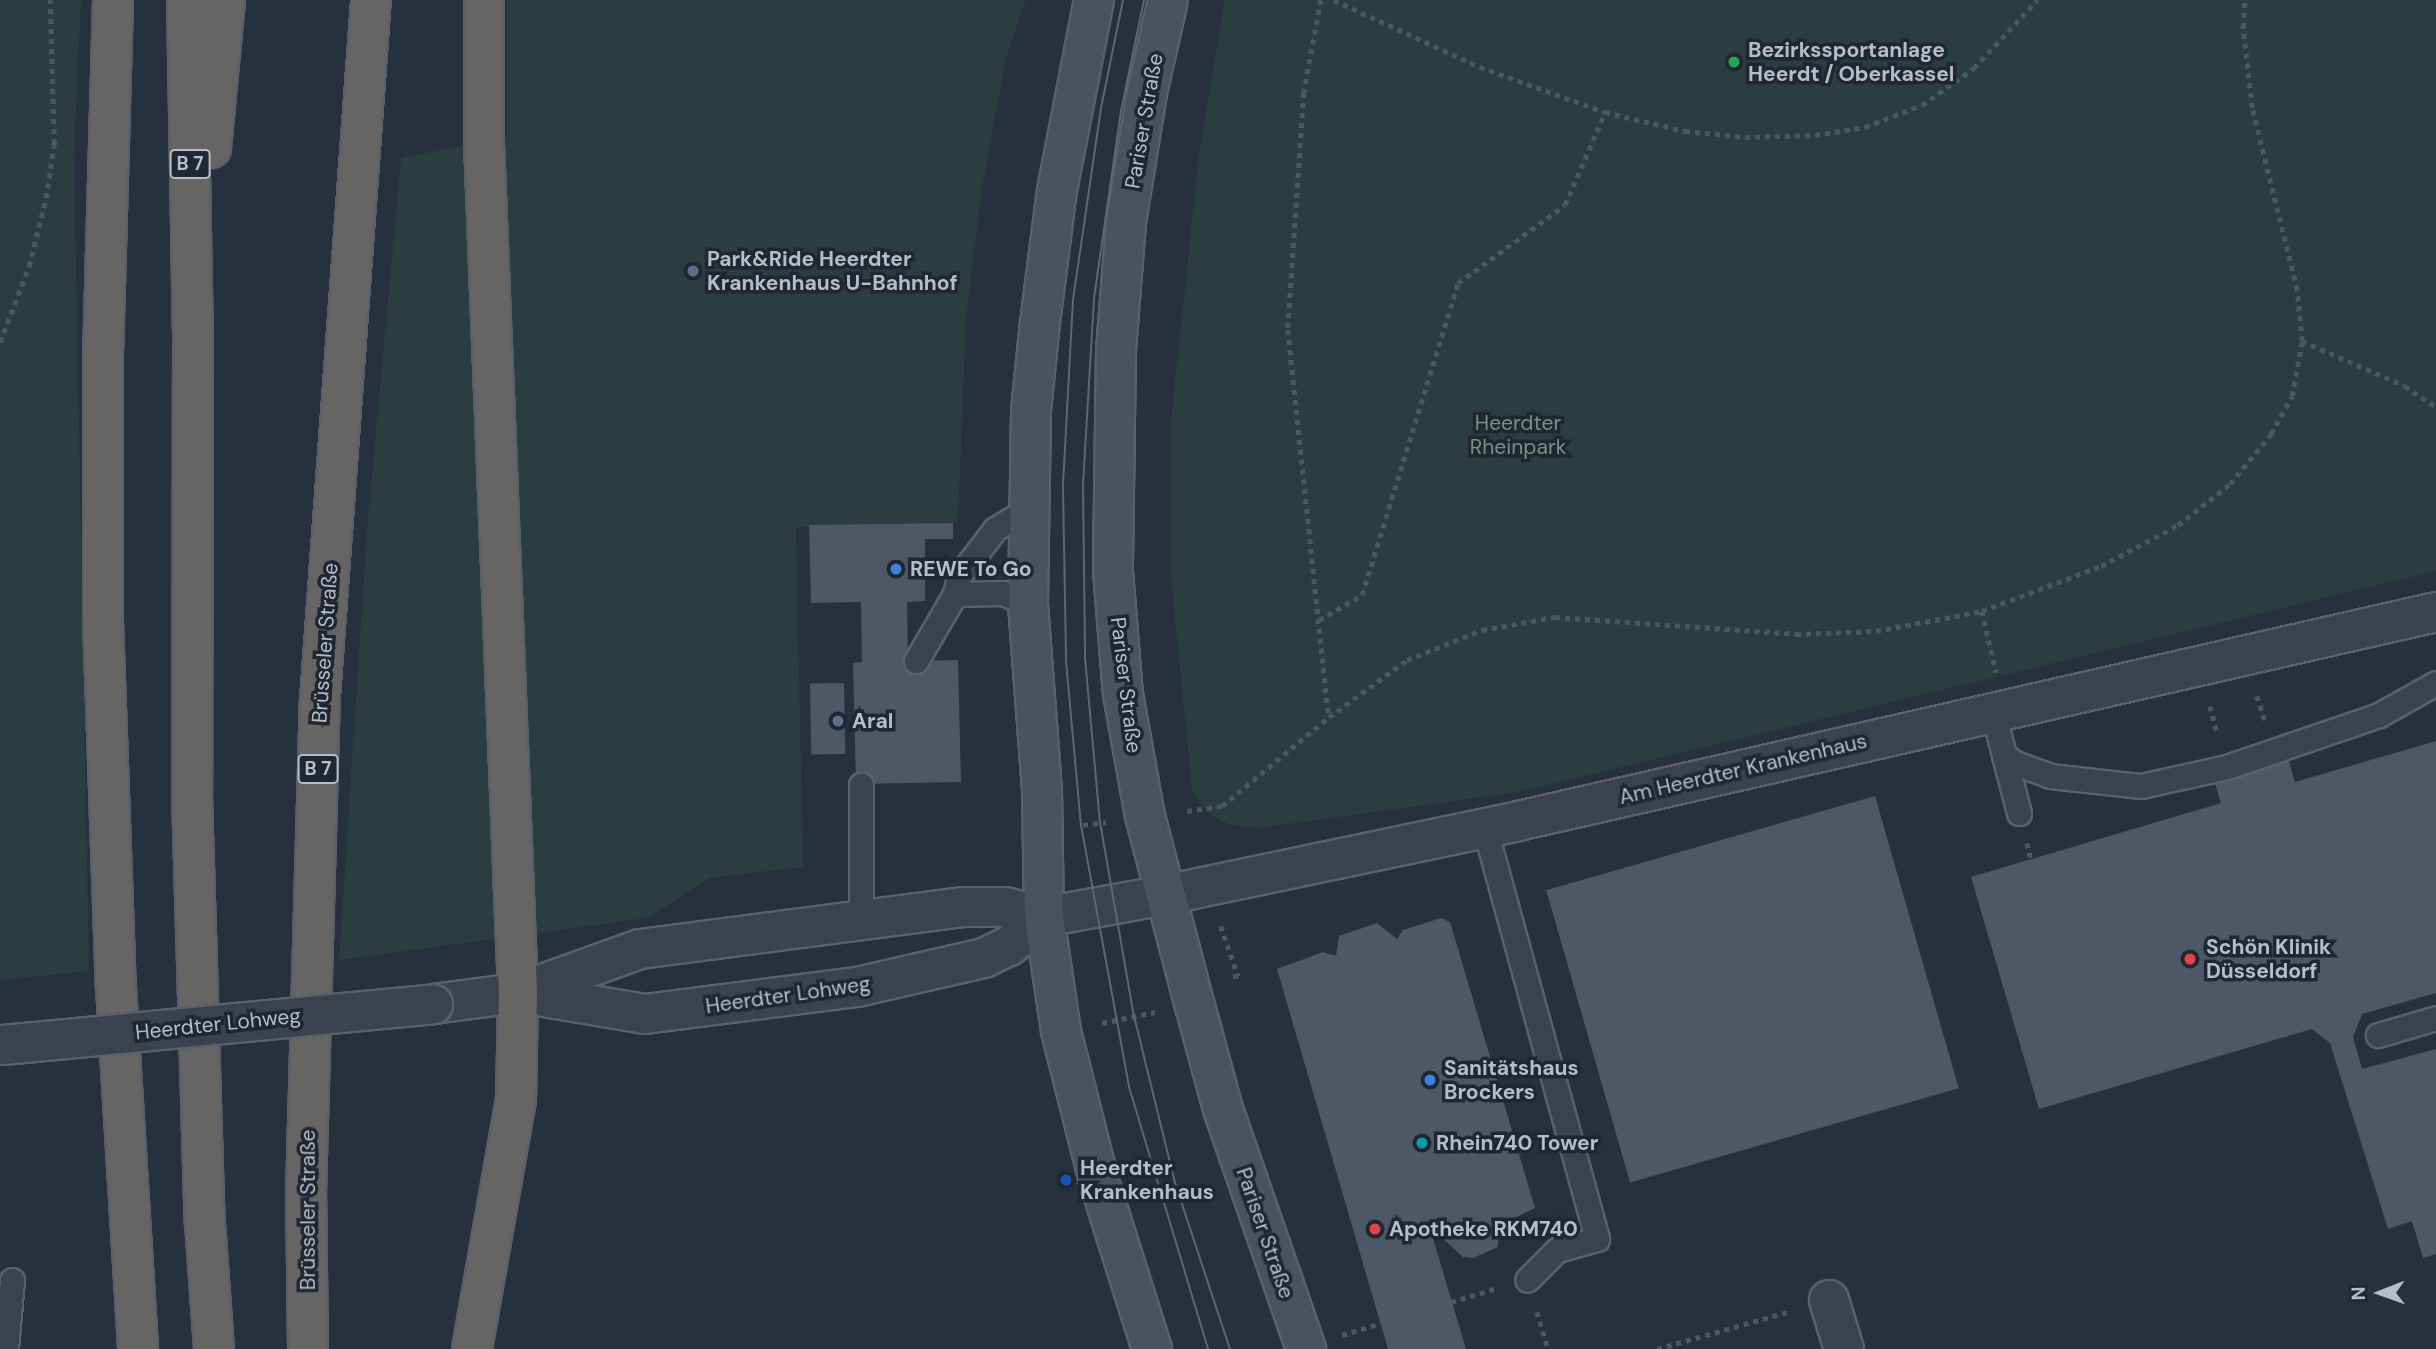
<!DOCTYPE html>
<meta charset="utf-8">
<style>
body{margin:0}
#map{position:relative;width:2436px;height:1349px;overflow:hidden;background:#27303d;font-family:"DM Sans",sans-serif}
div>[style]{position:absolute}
.green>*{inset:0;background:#2a3d3f}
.building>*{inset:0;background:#4e5765;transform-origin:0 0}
.path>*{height:4.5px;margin-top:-2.25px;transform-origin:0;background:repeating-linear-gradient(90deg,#49595d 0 5px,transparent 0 10px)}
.roads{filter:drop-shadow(2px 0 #59606b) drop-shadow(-2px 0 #59606b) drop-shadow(0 2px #59606b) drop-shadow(0 -2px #59606b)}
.service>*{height:23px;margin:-11.5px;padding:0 11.5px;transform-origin:11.5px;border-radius:11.5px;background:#3b424d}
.minor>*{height:38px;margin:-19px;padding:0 19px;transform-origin:19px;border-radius:19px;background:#3b424d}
.tertiary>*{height:38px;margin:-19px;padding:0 19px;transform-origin:19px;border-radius:19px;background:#3b424d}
.secondary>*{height:38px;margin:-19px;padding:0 19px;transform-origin:19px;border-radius:19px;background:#4a515f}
.trunk>*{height:38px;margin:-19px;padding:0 19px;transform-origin:19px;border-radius:19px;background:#666563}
.tram>*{height:2px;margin:-1px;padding:0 1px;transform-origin:1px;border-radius:1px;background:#5e6673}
.bridges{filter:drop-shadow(2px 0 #59606b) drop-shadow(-2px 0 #59606b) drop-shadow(0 2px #59606b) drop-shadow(0 -2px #59606b)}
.tertiary-bridge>*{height:38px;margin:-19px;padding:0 19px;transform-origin:19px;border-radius:19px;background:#3b424d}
.dots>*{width:19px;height:19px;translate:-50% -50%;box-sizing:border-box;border:4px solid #202732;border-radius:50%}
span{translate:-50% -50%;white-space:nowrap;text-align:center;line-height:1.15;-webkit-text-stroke:7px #202732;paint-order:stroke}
.shield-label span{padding:2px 5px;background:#202732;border:2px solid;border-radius:5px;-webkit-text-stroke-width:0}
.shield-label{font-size:19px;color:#b7bdc8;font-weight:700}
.poi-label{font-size:21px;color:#b7bdc8;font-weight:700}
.left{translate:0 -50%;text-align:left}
.street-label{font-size:21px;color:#b7bdc8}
.park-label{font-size:21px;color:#71967b}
.north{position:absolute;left:2345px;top:1258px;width:70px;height:70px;-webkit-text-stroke:5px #202732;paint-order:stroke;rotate:269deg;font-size:19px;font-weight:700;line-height:28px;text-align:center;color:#b7bdc8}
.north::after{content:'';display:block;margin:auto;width:24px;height:32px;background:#b7bdc8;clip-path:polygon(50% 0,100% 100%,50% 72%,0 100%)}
</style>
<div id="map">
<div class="green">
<div style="clip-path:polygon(0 0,81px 0,74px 153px,89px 971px,0 980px)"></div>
<div style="clip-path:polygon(507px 0,1026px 0,1007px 54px,983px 181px,966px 319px,958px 522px,796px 527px,803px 867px,709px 878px,647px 918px,339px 960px,367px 531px,401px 158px,507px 137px)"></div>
<div style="clip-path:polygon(1225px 0,2436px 0,2436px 571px,1518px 792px,1259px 828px,1230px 825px,1208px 813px,1192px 791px,1171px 576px,1171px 421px,1199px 155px)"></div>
</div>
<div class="building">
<div style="clip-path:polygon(953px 523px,953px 539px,925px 539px,925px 601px,907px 602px,908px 661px,958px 660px,961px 782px,856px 784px,853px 663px,862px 662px,861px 602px,811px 603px,809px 525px)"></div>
<div style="left:844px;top:683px;width:71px;height:34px;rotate:89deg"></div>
<div style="clip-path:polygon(2436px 741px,2436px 993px,2362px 1014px,2353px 1037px,2362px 1069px,2436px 1049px,2436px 1254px,2423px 1258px,2412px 1221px,2388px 1229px,2330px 1043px,2312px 1029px,2039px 1109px,1971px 877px,2221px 803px,2213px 777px,2287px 755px,2295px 782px)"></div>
<div style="left:1875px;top:796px;width:304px;height:342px;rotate:74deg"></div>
<div style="clip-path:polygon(1441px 918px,1450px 922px,1535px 1208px,1512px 1219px,1499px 1217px,1498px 1247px,1473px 1258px,1463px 1257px,1438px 1234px,1432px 1235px,1466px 1349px,1388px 1349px,1277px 969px,1323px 952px,1336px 956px,1339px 936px,1377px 923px,1397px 939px,1403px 930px)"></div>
</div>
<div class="path">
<div style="left:1321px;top:0;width:95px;rotate:100.4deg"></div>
<div style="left:1304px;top:93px;width:238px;rotate:93.9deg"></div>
<div style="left:1288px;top:330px;width:389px;rotate:84deg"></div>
<div style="left:1334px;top:0;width:161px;rotate:24.7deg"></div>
<div style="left:1480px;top:67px;width:133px;rotate:19.8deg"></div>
<div style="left:1605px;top:112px;width:82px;rotate:13.4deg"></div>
<div style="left:1685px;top:131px;width:60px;rotate:5.7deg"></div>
<div style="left:1745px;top:137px;width:70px;rotate:-1.6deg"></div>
<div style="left:1815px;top:135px;width:51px;rotate:-9.1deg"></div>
<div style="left:1865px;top:127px;width:61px;rotate:-21.1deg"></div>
<div style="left:1922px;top:105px;width:64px;rotate:-35.4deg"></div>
<div style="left:1974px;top:68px;width:93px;rotate:-47.2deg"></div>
<div style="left:2302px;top:341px;width:112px;rotate:23.6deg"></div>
<div style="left:2405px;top:386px;width:37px;rotate:34deg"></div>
<div style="left:0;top:342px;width:81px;rotate:-69.1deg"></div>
<div style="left:29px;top:266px;width:70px;rotate:-76deg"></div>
<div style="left:46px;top:198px;width:55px;rotate:-81.6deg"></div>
<div style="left:54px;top:144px;width:144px;rotate:-91.6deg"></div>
<div style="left:1982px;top:611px;width:63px;rotate:77.1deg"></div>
<div style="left:1319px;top:620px;width:50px;rotate:-30.2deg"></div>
<div style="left:1362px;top:595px;width:326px;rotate:-72.9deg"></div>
<div style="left:1458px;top:283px;width:132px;rotate:-36.1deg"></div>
<div style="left:1565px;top:205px;width:101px;rotate:-66.7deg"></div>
<div style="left:2257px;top:696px;width:26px;rotate:72deg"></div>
<div style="left:2210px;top:706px;width:30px;rotate:75deg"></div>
<div style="left:1187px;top:811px;width:35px;rotate:-8deg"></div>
<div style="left:1222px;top:806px;width:139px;rotate:-39.8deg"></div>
<div style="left:1329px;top:717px;width:97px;rotate:-36.2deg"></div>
<div style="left:1407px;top:660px;width:81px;rotate:-21.8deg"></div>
<div style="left:1482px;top:630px;width:74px;rotate:-10.1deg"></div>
<div style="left:1555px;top:617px;width:242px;rotate:4deg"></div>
<div style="left:1796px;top:634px;width:80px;rotate:-2.1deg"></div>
<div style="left:1876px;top:631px;width:108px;rotate:-10.7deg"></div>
<div style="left:1982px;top:611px;width:127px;rotate:-20.7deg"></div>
<div style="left:2101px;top:566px;width:87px;rotate:-28deg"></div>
<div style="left:2178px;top:525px;width:66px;rotate:-38.3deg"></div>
<div style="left:2230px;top:484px;width:65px;rotate:-50.6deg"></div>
<div style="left:2271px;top:434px;width:43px;rotate:-61.1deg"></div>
<div style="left:2292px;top:396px;width:56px;rotate:-79.7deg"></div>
<div style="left:2302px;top:341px;width:51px;rotate:-95.6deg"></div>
<div style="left:2297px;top:290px;width:187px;rotate:-103.9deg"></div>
<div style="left:2252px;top:108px;width:81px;rotate:-96.4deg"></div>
<div style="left:2243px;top:28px;width:28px;rotate:-86deg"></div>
<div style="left:1083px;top:825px;width:23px;rotate:-7deg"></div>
<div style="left:2027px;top:843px;width:16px;rotate:76deg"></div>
<div style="left:1221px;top:926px;width:53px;rotate:71.2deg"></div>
<div style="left:1238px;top:976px;width:8px;rotate:166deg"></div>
<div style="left:1102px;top:1023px;width:54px;rotate:-11.7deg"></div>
<div style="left:1451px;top:1302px;width:48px;rotate:-16.9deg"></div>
<div style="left:1537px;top:1312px;width:39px;rotate:73deg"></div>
<div style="left:1342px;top:1335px;width:41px;rotate:-17.1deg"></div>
<div style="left:1657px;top:1349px;width:139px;rotate:-15.8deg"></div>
</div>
<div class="roads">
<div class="service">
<div style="left:955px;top:594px;width:48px;rotate:-1.2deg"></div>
<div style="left:1003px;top:593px;width:27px;rotate:24deg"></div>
<div style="left:916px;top:661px;width:78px;rotate:-59.8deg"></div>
<div style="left:955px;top:594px;width:18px;rotate:-77deg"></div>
<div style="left:959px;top:576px;width:59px;rotate:-52.5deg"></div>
<div style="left:995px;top:529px;width:39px;rotate:-31deg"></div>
<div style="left:1993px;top:711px;width:45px;rotate:76deg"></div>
<div style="left:2004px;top:755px;width:14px;rotate:36deg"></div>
<div style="left:2015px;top:763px;width:37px;rotate:20deg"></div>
<div style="left:2050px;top:776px;width:92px;rotate:6.3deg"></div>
<div style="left:2141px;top:786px;width:88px;rotate:-12.5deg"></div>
<div style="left:2227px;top:767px;width:161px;rotate:-18.9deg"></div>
<div style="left:2379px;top:715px;width:65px;rotate:-29.3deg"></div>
<div style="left:2004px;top:755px;width:60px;rotate:75.5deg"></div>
<div style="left:861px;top:785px;width:135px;rotate:90deg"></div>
<div style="left:1485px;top:829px;width:425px;rotate:74.7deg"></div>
<div style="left:1597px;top:1239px;width:41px;rotate:164.6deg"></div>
<div style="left:1557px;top:1250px;width:42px;rotate:135deg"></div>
<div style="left:2378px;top:1035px;width:60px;rotate:-16.3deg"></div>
<div style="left:6px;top:1349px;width:69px;rotate:-85deg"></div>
</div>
<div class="minor">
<div style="left:1165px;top:895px;width:357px;rotate:-11.8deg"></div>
<div style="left:1514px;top:822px;width:946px;rotate:-12.83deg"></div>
<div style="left:1829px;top:1300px;width:51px;rotate:73deg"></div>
</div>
<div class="tertiary">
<div style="left:520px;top:993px;width:127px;rotate:9.5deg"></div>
<div style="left:645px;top:1014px;width:214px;rotate:-7.3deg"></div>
<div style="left:857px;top:987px;width:130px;rotate:-12.9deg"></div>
<div style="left:984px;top:958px;width:28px;rotate:-26deg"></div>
<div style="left:1009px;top:946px;width:45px;rotate:-39.6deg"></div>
<div style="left:433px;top:1004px;width:86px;rotate:-7.4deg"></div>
<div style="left:518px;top:993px;width:130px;rotate:-19.8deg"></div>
<div style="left:640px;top:949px;width:325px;rotate:-7.4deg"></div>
<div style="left:962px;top:907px;width:43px"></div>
<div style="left:1005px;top:907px;width:40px;rotate:14.4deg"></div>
<div style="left:1044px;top:917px;width:123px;rotate:-10.3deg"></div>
</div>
<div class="secondary">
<div style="left:1094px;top:0;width:194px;rotate:101deg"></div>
<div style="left:1057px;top:190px;width:133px;rotate:97.3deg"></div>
<div style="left:1040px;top:322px;width:89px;rotate:95.8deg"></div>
<div style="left:1031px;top:411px;width:193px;rotate:90.9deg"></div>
<div style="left:1028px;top:604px;width:188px;rotate:85.7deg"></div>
<div style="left:1042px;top:791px;width:126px;rotate:89.1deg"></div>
<div style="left:1044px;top:917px;width:115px;rotate:81.5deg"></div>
<div style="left:1061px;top:1031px;width:155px;rotate:75.8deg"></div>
<div style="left:1099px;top:1181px;width:176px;rotate:72.5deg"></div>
<div style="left:1168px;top:0;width:95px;rotate:102.7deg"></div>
<div style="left:1147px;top:93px;width:132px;rotate:99.2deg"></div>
<div style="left:1126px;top:223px;width:128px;rotate:94.5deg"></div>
<div style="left:1116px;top:351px;width:220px;rotate:90.8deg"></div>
<div style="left:1113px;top:571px;width:123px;rotate:85.4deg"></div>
<div style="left:1123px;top:694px;width:124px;rotate:79.8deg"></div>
<div style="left:1145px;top:816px;width:196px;rotate:75.3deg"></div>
<div style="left:1195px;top:1006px;width:107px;rotate:74.8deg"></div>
<div style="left:1223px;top:1109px;width:254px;rotate:70.9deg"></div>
</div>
<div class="trunk">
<div style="left:113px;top:0;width:350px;rotate:91.6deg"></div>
<div style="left:103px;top:350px;width:270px;rotate:90deg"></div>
<div style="left:103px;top:620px;width:367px;rotate:88deg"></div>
<div style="left:116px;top:987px;width:363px;rotate:86.5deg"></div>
<div style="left:187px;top:0;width:328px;rotate:89deg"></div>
<div style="left:193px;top:328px;width:468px;rotate:90.1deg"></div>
<div style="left:192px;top:796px;width:427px;rotate:88.3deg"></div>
<div style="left:205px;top:1223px;width:126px;rotate:85.9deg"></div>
<div style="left:211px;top:148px;width:149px;rotate:-84.6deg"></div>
<div style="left:308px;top:1349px;width:155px;rotate:-90.7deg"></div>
<div style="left:306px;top:1194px;width:496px;rotate:-88.4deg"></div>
<div style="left:320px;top:698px;width:700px;rotate:-85.82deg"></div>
<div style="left:472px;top:1349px;width:253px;rotate:-80deg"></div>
<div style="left:516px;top:1100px;width:107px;rotate:-88.9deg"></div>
<div style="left:518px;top:993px;width:851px;rotate:-92.29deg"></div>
<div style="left:484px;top:143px;width:143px;rotate:-90deg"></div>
</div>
</div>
<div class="tram">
<div style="left:1123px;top:0;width:110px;rotate:101.5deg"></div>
<div style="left:1101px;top:108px;width:194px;rotate:98.3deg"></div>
<div style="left:1073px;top:300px;width:186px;rotate:93.1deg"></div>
<div style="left:1063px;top:486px;width:175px;rotate:89deg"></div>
<div style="left:1066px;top:661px;width:165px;rotate:84.8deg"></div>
<div style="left:1081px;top:825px;width:266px;rotate:79.6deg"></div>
<div style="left:1129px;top:1087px;width:274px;rotate:73.2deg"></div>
<div style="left:1144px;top:0;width:113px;rotate:101.7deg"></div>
<div style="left:1121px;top:111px;width:190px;rotate:98.2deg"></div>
<div style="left:1094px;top:299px;width:187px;rotate:93.4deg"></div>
<div style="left:1083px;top:486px;width:172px;rotate:89.3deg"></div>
<div style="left:1085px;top:658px;width:165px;rotate:84.8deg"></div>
<div style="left:1100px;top:822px;width:197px;rotate:80.1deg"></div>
<div style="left:1134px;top:1016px;width:172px;rotate:76.2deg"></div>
<div style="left:1175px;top:1183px;width:175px;rotate:71.7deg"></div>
</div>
<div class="bridges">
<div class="tertiary-bridge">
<div style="left:3px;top:1045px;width:432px;rotate:-5.4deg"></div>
</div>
</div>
<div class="dots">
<div style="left:1734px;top:62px;background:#2e9e5b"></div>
<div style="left:693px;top:271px;background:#5c6f8a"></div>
<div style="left:896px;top:569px;background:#3f7fe0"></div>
<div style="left:838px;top:721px;background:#5c6f8a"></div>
<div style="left:2190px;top:959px;background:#e0444e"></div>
<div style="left:1430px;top:1080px;background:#3f7fe0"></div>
<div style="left:1422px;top:1143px;background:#0f9aa8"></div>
<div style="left:1066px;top:1180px;background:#1a4fb4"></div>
<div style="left:1375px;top:1229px;background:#e0444e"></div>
</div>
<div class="shield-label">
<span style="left:190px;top:164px">B 7</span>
<span style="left:318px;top:769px">B 7</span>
</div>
<div class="poi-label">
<span class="left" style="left:1748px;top:62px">Bezirkssportanlage<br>Heerdt / Oberkassel</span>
<span class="left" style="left:707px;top:271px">Park&amp;Ride Heerdter<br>Krankenhaus U-Bahnhof</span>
<span class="left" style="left:910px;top:569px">REWE To Go</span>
<span class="left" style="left:852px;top:721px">Aral</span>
<span class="left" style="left:2206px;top:959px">Schön Klinik<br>Düsseldorf</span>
<span class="left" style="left:1444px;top:1080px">Sanitätshaus<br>Brockers</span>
<span class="left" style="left:1436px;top:1143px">Rhein740 Tower</span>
<span class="left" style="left:1080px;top:1180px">Heerdter<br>Krankenhaus</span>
<span class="left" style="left:1389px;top:1229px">Apotheke RKM740</span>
</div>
<div class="street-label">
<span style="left:1144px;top:121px;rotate:-80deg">Pariser Straße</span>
<span style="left:325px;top:643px;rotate:-86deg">Brüsseler Straße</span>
<span style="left:1126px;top:685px;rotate:83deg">Pariser Straße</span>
<span style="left:1743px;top:769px;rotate:-13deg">Am Heerdter Krankenhaus</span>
<span style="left:788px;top:995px;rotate:-8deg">Heerdter Lohweg</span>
<span style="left:218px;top:1024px;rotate:-6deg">Heerdter Lohweg</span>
<span style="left:308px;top:1210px;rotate:-90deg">Brüsseler Straße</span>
<span style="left:1265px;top:1233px;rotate:71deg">Pariser Straße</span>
</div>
<div class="park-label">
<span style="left:1518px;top:435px">Heerdter<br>Rheinpark</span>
</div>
<div class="north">N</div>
</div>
